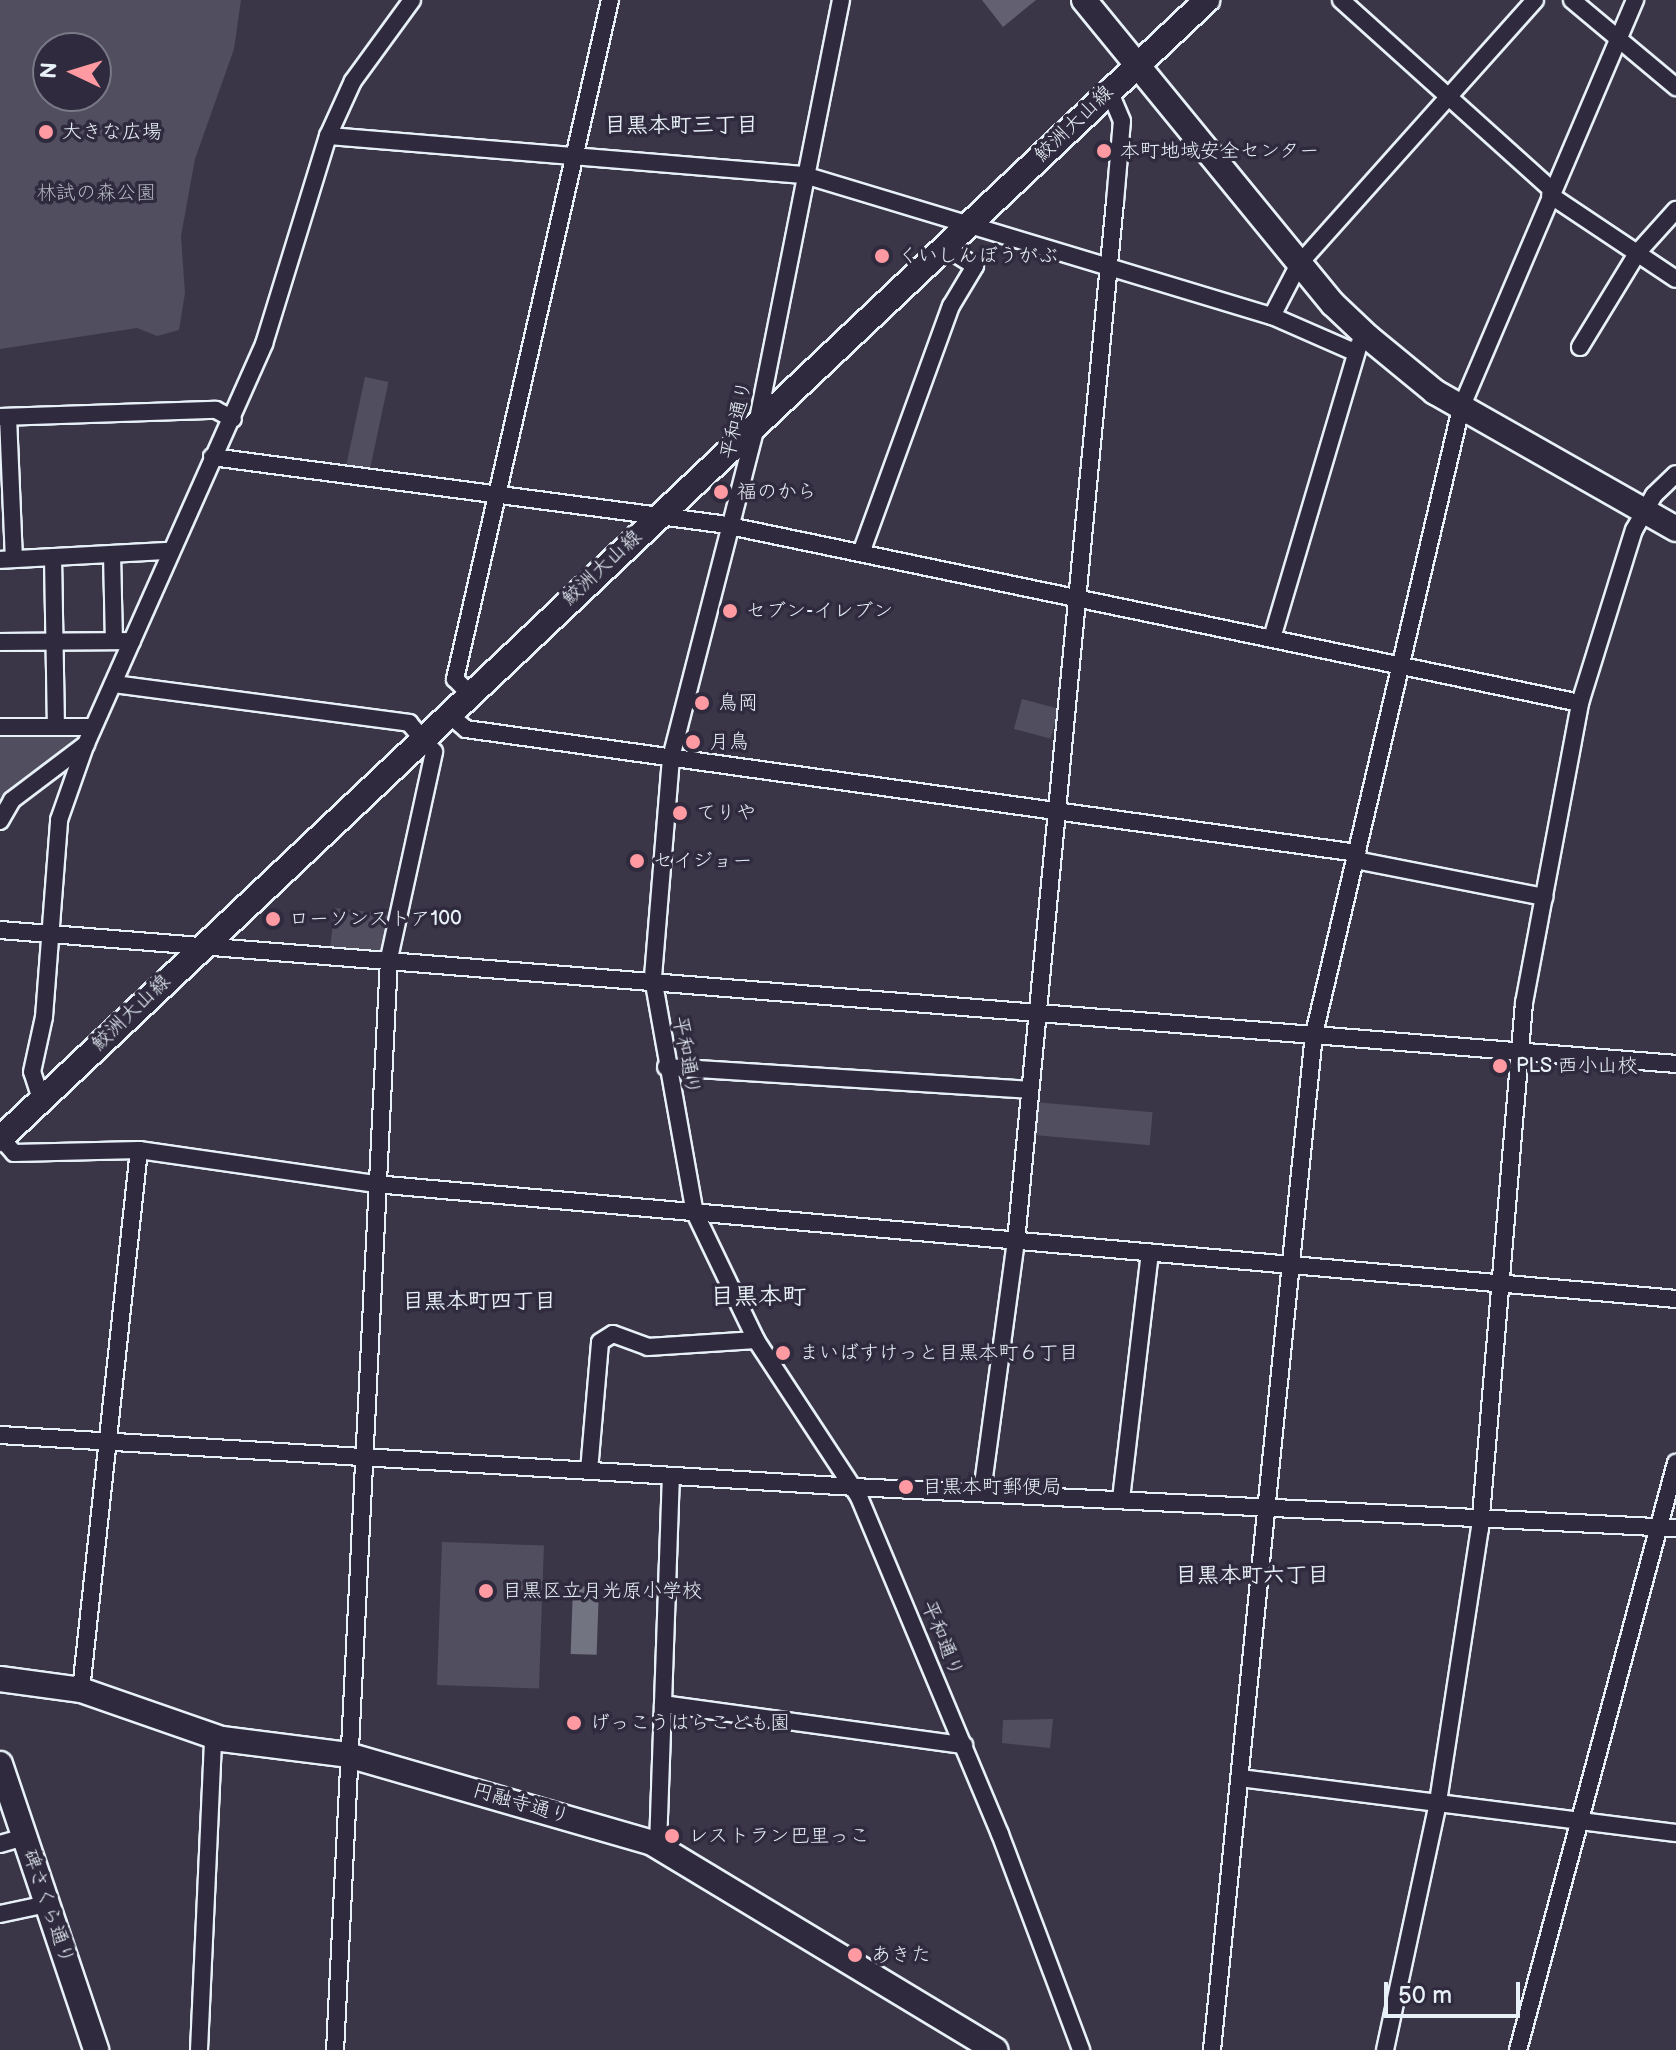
<!DOCTYPE html>
<meta charset="utf-8">
<style>
body{margin:0}
#map{position:relative;width:1676px;height:2050px;overflow:hidden;background:#3a3648;font-family:"Balsamiq Sans","Klee One",sans-serif}
div>[style]{position:absolute}
.green>*{inset:0;background:#504e5f;transform-origin:0 0}
.water>*{inset:0;background:#737482;transform-origin:0 0}
.building>*{inset:0;background:#636171}
.roads{filter:drop-shadow(2px 0 #e8f1f8) drop-shadow(-2px 0 #e8f1f8) drop-shadow(0 2px #e8f1f8) drop-shadow(0 -2px #e8f1f8)}
.street>*{height:16px;margin:-8px;padding:0 8px;transform-origin:8px;border-radius:8px;background:#2f2a3d}
.secondary>*{height:24px;margin:-12px;padding:0 12px;transform-origin:12px;border-radius:12px;background:#2f2a3d}
.dots>*{width:22px;height:22px;translate:-50% -50%;box-sizing:border-box;border:4px solid #2f2a3d;border-radius:50%}
span{translate:-50% -50%;white-space:nowrap;text-align:center;line-height:1.15;-webkit-text-stroke:7px #2f2a3d;paint-order:stroke}
.street-label{font-size:20px;color:#e8f1f8}
.poi-label{font-size:20px;color:#e8f1f8}
.left{translate:0 -50%;text-align:left}
.park-label{font-size:20px;color:#b3b8c2}
.neighbourhood-label{font-size:22px;color:#e8f1f8;font-weight:700}
.quarter-label{font-size:24px;color:#e8f1f8;font-weight:700}
.north{position:absolute;left:32px;top:32px;width:80px;height:80px;box-sizing:border-box;background:#2f2a3d;border:2px solid #797a88;border-radius:50%;rotate:274deg;font-size:22px;font-weight:700;line-height:32px;text-align:center;color:#e8f1f8}
.north::after{content:'';display:block;margin:auto;width:28px;height:36px;background:#ff9aa2;clip-path:polygon(50% 0,100% 100%,50% 72%,0 100%)}
.scale{position:absolute;left:1384px;top:1982px;width:136px;height:36px;box-sizing:border-box;border:4px solid #e8f1f8;border-top:0;padding-left:10px;font-size:24px;line-height:28px;white-space:nowrap;color:#e8f1f8;-webkit-text-stroke:6px #2f2a3d;paint-order:stroke}
</style>
<div id="map">
<div class="green">
<div style="clip-path:polygon(evenodd,0 0,241px 0,234px 49px,195px 159px,181px 236px,185px 293px,179px 330px,157px 336px,137px 328px,0 349px,0 0,48px 48px,96px 48px,96px 96px,48px 96px,48px 48px)"></div>
<div style="left:365px;top:377px;width:24px;height:94px;rotate:12deg"></div>
<div style="left:1022px;top:699px;width:38px;height:31px;rotate:15deg"></div>
<div style="clip-path:polygon(0 732px,91px 733px,0 815px)"></div>
<div style="clip-path:polygon(335px 908px,395px 915px,385px 952px,330px 948px)"></div>
<div style="left:1034px;top:1102px;width:119px;height:33px;rotate:5deg"></div>
<div style="left:442px;top:1542px;width:102px;height:143px;rotate:2deg"></div>
<div style="clip-path:polygon(1053px 1719px,1050px 1748px,1002px 1743px,1003px 1720px)"></div>
</div>
<div class="water">
<div style="left:573px;top:1586px;width:26px;height:68px;rotate:2deg"></div>
</div>
<div class="building">
<div style="clip-path:polygon(982px 0,1036px 0,1003px 27px)"></div>
</div>
<div class="roads">
<div class="street">
<div style="left:841px;top:0;width:427px;rotate:101.2deg"></div>
<div style="left:758px;top:419px;width:350px;rotate:104.4deg"></div>
<div style="left:671px;top:758px;width:221px;rotate:94.7deg"></div>
<div style="left:653px;top:978px;width:239px;rotate:79.9deg"></div>
<div style="left:695px;top:1213px;width:141px;rotate:64.3deg"></div>
<div style="left:756px;top:1340px;width:188px;rotate:56.7deg"></div>
<div style="left:859px;top:1497px;width:365px;rotate:67.3deg"></div>
<div style="left:1000px;top:1834px;width:231px;rotate:69.4deg"></div>
<div style="left:1341px;top:0;width:284px;rotate:42deg"></div>
<div style="left:1572px;top:0;width:136px;rotate:39.9deg"></div>
<div style="left:328px;top:136px;width:478px;rotate:4.7deg"></div>
<div style="left:804px;top:175px;width:489px;rotate:16.8deg"></div>
<div style="left:1272px;top:316px;width:87px;rotate:23.6deg"></div>
<div style="left:1550px;top:195px;width:151px;rotate:33.7deg"></div>
<div style="left:1272px;top:316px;width:59px;rotate:-62.6deg"></div>
<div style="left:1299px;top:264px;width:354px;rotate:-48.2deg"></div>
<div style="left:1580px;top:347px;width:111px;rotate:-58.6deg"></div>
<div style="left:1638px;top:252px;width:57px;rotate:-47.9deg"></div>
<div style="left:0;top:417px;width:216px;rotate:-1.9deg"></div>
<div style="left:216px;top:410px;width:19px;rotate:28deg"></div>
<div style="left:8px;top:417px;width:142px;rotate:87.6deg"></div>
<div style="left:212px;top:457px;width:512px;rotate:7.51deg"></div>
<div style="left:720px;top:524px;width:878px;rotate:11.76deg"></div>
<div style="left:861px;top:553px;width:263px;rotate:-70deg"></div>
<div style="left:951px;top:306px;width:47px;rotate:-59deg"></div>
<div style="left:975px;top:266px;width:36px;rotate:-148deg"></div>
<div style="left:112px;top:554px;width:87px;rotate:88.7deg"></div>
<div style="left:53px;top:557px;width:170px;rotate:89deg"></div>
<div style="left:0;top:560px;width:167px;rotate:-3.1deg"></div>
<div style="left:1272px;top:638px;width:306px;rotate:-73.5deg"></div>
<div style="left:0;top:642px;width:132px;rotate:-0.4deg"></div>
<div style="left:114px;top:684px;width:298px;rotate:7.5deg"></div>
<div style="left:409px;top:723px;width:38px;rotate:49deg"></div>
<div style="left:434px;top:752px;width:212px;rotate:102.3deg"></div>
<div style="left:389px;top:959px;width:1092px;rotate:92.83deg"></div>
<div style="left:469px;top:693px;width:20px;rotate:-135deg"></div>
<div style="left:455px;top:679px;width:696px;rotate:-77.14deg"></div>
<div style="left:447px;top:713px;width:25px;rotate:40deg"></div>
<div style="left:466px;top:729px;width:900px;rotate:7.92deg"></div>
<div style="left:0;top:727px;width:93px"></div>
<div style="left:0;top:821px;width:24px;rotate:-60deg"></div>
<div style="left:12px;top:800px;width:93px;rotate:-37.1deg"></div>
<div style="left:86px;top:744px;width:438px;rotate:-66deg"></div>
<div style="left:264px;top:344px;width:218px;rotate:-72.9deg"></div>
<div style="left:328px;top:136px;width:60px;rotate:-65.6deg"></div>
<div style="left:353px;top:81px;width:100px;rotate:-53.9deg"></div>
<div style="left:1355px;top:860px;width:193px;rotate:11.1deg"></div>
<div style="left:0;top:930px;width:1681px;rotate:4.57deg"></div>
<div style="left:666px;top:1067px;width:363px;rotate:3.6deg"></div>
<div style="left:41px;top:1099px;width:28px;rotate:-108deg"></div>
<div style="left:32px;top:1072px;width:56px;rotate:-77.7deg"></div>
<div style="left:44px;top:1017px;width:198px;rotate:-85.6deg"></div>
<div style="left:59px;top:820px;width:78px;rotate:-70.6deg"></div>
<div style="left:1px;top:1138px;width:20px;rotate:49deg"></div>
<div style="left:14px;top:1153px;width:125px;rotate:-1.4deg"></div>
<div style="left:139px;top:1150px;width:238px;rotate:8.2deg"></div>
<div style="left:375px;top:1184px;width:1306px;rotate:5.05deg"></div>
<div style="left:0;top:1435px;width:856px;rotate:3.48deg"></div>
<div style="left:854px;top:1487px;width:823px;rotate:2.86deg"></div>
<div style="left:589px;top:1471px;width:129px;rotate:-85.1deg"></div>
<div style="left:600px;top:1342px;width:15px;rotate:-32deg"></div>
<div style="left:613px;top:1334px;width:37px;rotate:20deg"></div>
<div style="left:648px;top:1347px;width:108px;rotate:-3.7deg"></div>
<div style="left:982px;top:1492px;width:253px;rotate:-82.3deg"></div>
<div style="left:1016px;top:1241px;width:1044px;rotate:-84.56deg"></div>
<div style="left:1115px;top:202px;width:81px;rotate:-85.1deg"></div>
<div style="left:1122px;top:121px;width:34px;rotate:-113deg"></div>
<div style="left:1121px;top:1499px;width:248px;rotate:-83.3deg"></div>
<div style="left:81px;top:1690px;width:543px;rotate:-83.87deg"></div>
<div style="left:663px;top:1704px;width:304px;rotate:7.8deg"></div>
<div style="left:1240px;top:1778px;width:439px;rotate:7.2deg"></div>
<div style="left:0;top:1844px;width:25px;rotate:-16deg"></div>
<div style="left:658px;top:1846px;width:370px;rotate:-88deg"></div>
<div style="left:0;top:1914px;width:48px;rotate:-12deg"></div>
<div style="left:199px;top:2050px;width:314px;rotate:-87.4deg"></div>
<div style="left:1212px;top:2050px;width:1021px;rotate:-84.27deg"></div>
<div style="left:1314px;top:1034px;width:643px;rotate:-76.78deg"></div>
<div style="left:1461px;top:408px;width:444px;rotate:-66.9deg"></div>
<div style="left:1385px;top:2050px;width:254px;rotate:-77.9deg"></div>
<div style="left:1438px;top:1802px;width:277px;rotate:-81.3deg"></div>
<div style="left:1480px;top:1528px;width:527px;rotate:-85.21deg"></div>
<div style="left:1524px;top:1003px;width:305px;rotate:-79.4deg"></div>
<div style="left:1580px;top:703px;width:181px;rotate:-72.7deg"></div>
<div style="left:1634px;top:530px;width:40px;rotate:-60.3deg"></div>
<div style="left:1654px;top:495px;width:30px;rotate:-44deg"></div>
<div style="left:1518px;top:2050px;width:608px;rotate:-74.94deg"></div>
</div>
<div class="secondary">
<div style="left:1084px;top:0;width:393px;rotate:50.7deg"></div>
<div style="left:1333px;top:304px;width:48px;rotate:43.3deg"></div>
<div style="left:1368px;top:337px;width:87px;rotate:39.4deg"></div>
<div style="left:1435px;top:392px;width:277px;rotate:29.6deg"></div>
<div style="left:0;top:1139px;width:1660px;rotate:-43.34deg"></div>
<div style="left:0;top:1679px;width:82px;rotate:7.7deg"></div>
<div style="left:81px;top:1690px;width:149px;rotate:19.2deg"></div>
<div style="left:222px;top:1739px;width:127px;rotate:7.2deg"></div>
<div style="left:348px;top:1755px;width:316px;rotate:16.1deg"></div>
<div style="left:652px;top:1843px;width:401px;rotate:31.1deg"></div>
<div style="left:0;top:1764px;width:302px;rotate:71.4deg"></div>
</div>
</div>
<div class="dots">
<div style="left:46px;top:132px;background:#ff9aa2"></div>
<div style="left:1104px;top:151px;background:#ff9aa2"></div>
<div style="left:882px;top:256px;background:#ff9aa2"></div>
<div style="left:721px;top:492px;background:#ff9aa2"></div>
<div style="left:730px;top:611px;background:#ff9aa2"></div>
<div style="left:702px;top:703px;background:#ff9aa2"></div>
<div style="left:693px;top:742px;background:#ff9aa2"></div>
<div style="left:680px;top:813px;background:#ff9aa2"></div>
<div style="left:637px;top:861px;background:#ff9aa2"></div>
<div style="left:273px;top:919px;background:#ff9aa2"></div>
<div style="left:1500px;top:1066px;background:#ff9aa2"></div>
<div style="left:783px;top:1353px;background:#ff9aa2"></div>
<div style="left:906px;top:1487px;background:#ff9aa2"></div>
<div style="left:486px;top:1591px;background:#ff9aa2"></div>
<div style="left:574px;top:1723px;background:#ff9aa2"></div>
<div style="left:672px;top:1836px;background:#ff9aa2"></div>
<div style="left:855px;top:1955px;background:#ff9aa2"></div>
</div>
<div class="street-label">
<span style="left:1074px;top:124px;rotate:-44deg">鮫洲大山線</span>
<span style="left:737px;top:420px;rotate:-77deg">平和通り</span>
<span style="left:602px;top:568px;rotate:-43deg">鮫洲大山線</span>
<span style="left:131px;top:1013px;rotate:-44deg">鮫洲大山線</span>
<span style="left:686px;top:1056px;rotate:80deg">平和通り</span>
<span style="left:942px;top:1639px;rotate:68deg">平和通り</span>
<span style="left:521px;top:1804px;rotate:16deg">円融寺通り</span>
<span style="left:48px;top:1907px;rotate:71deg">碑さくら通り</span>
</div>
<div class="poi-label">
<span class="left" style="left:62px;top:132px">大きな広場</span>
<span class="left" style="left:1120px;top:151px">本町地域安全センター</span>
<span class="left" style="left:898px;top:256px">くいしんぼうがぶ</span>
<span class="left" style="left:737px;top:492px">福のから</span>
<span class="left" style="left:746px;top:611px">セブン-イレブン</span>
<span class="left" style="left:718px;top:703px">鳥岡</span>
<span class="left" style="left:709px;top:742px">月鳥</span>
<span class="left" style="left:696px;top:813px">てりや</span>
<span class="left" style="left:653px;top:861px">セイジョー</span>
<span class="left" style="left:289px;top:919px">ローソンストア100</span>
<span class="left" style="left:1516px;top:1066px">PLS 西小山校</span>
<span class="left" style="left:799px;top:1353px">まいばすけっと目黒本町６丁目</span>
<span class="left" style="left:922px;top:1487px">目黒本町郵便局</span>
<span class="left" style="left:502px;top:1591px">目黒区立月光原小学校</span>
<span class="left" style="left:590px;top:1723px">げっこうはらこども園</span>
<span class="left" style="left:688px;top:1836px">レストラン巴里っこ</span>
<span class="left" style="left:871px;top:1955px">あきた</span>
</div>
<div class="park-label">
<span style="left:96px;top:193px">林試の森公園</span>
</div>
<div class="neighbourhood-label">
<span style="left:681px;top:126px">目黒本町三丁目</span>
<span style="left:479px;top:1302px">目黒本町四丁目</span>
<span style="left:1252px;top:1576px">目黒本町六丁目</span>
</div>
<div class="quarter-label">
<span style="left:758px;top:1297px">目黒本町</span>
</div>
<div class="north">N</div>
<div class="scale">50 m</div>
</div>
